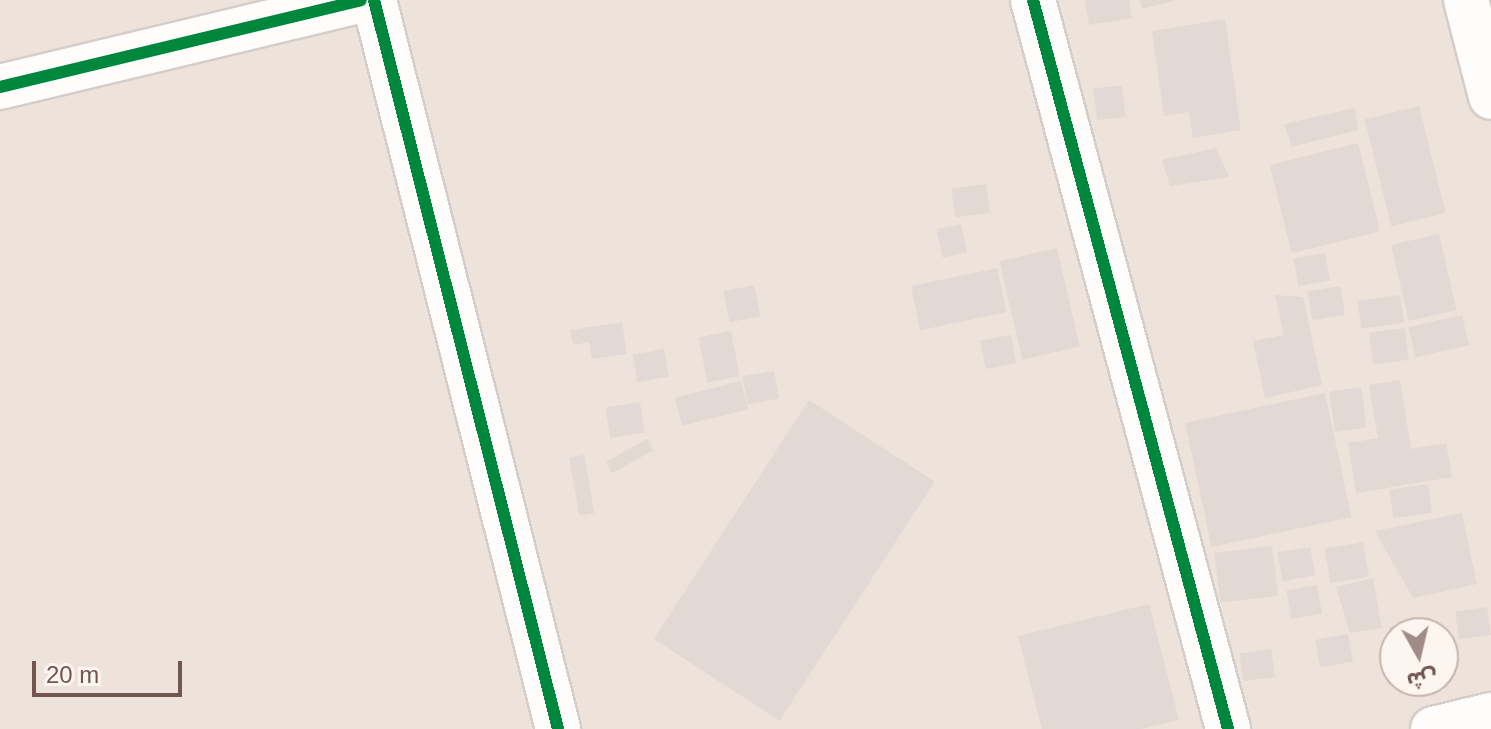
<!DOCTYPE html>
<meta charset="utf-8">
<style>
body{margin:0}
#map{position:relative;width:1491px;height:729px;overflow:hidden;background:#f6f1ec;font-family:Arial,"Noto Sans Arabic",sans-serif}
div>[style]{position:absolute}
.residential>*{inset:0;background:#eee3db}
.building>*{inset:0;background:#e2d9d4;transform-origin:0 0}
.roads{filter:drop-shadow(2px 0 #d4cdc9) drop-shadow(-2px 0 #d4cdc9) drop-shadow(0 2px #d4cdc9) drop-shadow(0 -2px #d4cdc9)}
.street>*{height:44px;margin:-22px;padding:0 22px;transform-origin:22px;border-radius:22px;background:#fefdfc}
.cycleway>*{height:12px;margin:-6px;padding:0 6px;transform-origin:6px;border-radius:6px;background:#00873e}
span{translate:-50% -50%;white-space:nowrap;text-align:center;line-height:1.15;-webkit-text-stroke:7px #fdf5ef;paint-order:stroke}
.north{position:absolute;left:1379px;top:617px;width:80px;height:80px;box-sizing:border-box;background:#fdf5ef;border:2px solid #c5b5af;border-radius:50%;rotate:172deg;font-size:22px;font-weight:700;line-height:32px;text-align:center;color:#72564f}
.north::after{content:'';display:block;margin:auto;width:28px;height:36px;background:#a08c86;clip-path:polygon(50% 0,100% 100%,50% 72%,0 100%)}
.scale{position:absolute;left:32px;top:661px;width:150px;height:36px;box-sizing:border-box;border:4px solid #72564f;border-top:0;padding-left:10px;font-size:24px;line-height:28px;white-space:nowrap;color:#72564f;-webkit-text-stroke:6px #fdf5ef;paint-order:stroke}
</style>
<div id="map">
<div class="residential">
<div style="clip-path:polygon(evenodd,0 0,1491px 0,1491px 729px,0 729px,0 0,1395px 633px,1443px 633px,1443px 681px,1395px 681px,1395px 633px)"></div>
</div>
<div class="building">
<div style="clip-path:polygon(1085px 0,1129px 0,1132px 18px,1089px 25px)"></div>
<div style="clip-path:polygon(1140px 0,1174px 0,1174px 1px,1142px 9px)"></div>
<div style="clip-path:polygon(1225px 19px,1241px 130px,1193px 138px,1189px 112px,1164px 116px,1152px 31px)"></div>
<div style="left:1122px;top:85px;width:32px;height:29px;rotate:83deg"></div>
<div style="left:1419px;top:106px;width:110px;height:56px;rotate:76deg"></div>
<div style="clip-path:polygon(1355px 108px,1358px 130px,1292px 147px,1284px 124px)"></div>
<div style="left:1358px;top:143px;width:91px;height:91px;rotate:76deg"></div>
<div style="clip-path:polygon(1216px 148px,1229px 177px,1170px 186px,1162px 160px)"></div>
<div style="left:986px;top:184px;width:29px;height:35px;rotate:82deg"></div>
<div style="left:961px;top:224px;width:29px;height:25px;rotate:78deg"></div>
<div style="left:1439px;top:234px;width:78px;height:49px;rotate:77deg"></div>
<div style="left:1057px;top:248px;width:101px;height:59px;rotate:77deg"></div>
<div style="left:1325px;top:253px;width:28px;height:32px;rotate:80deg"></div>
<div style="left:997px;top:268px;width:45px;height:88px;rotate:78deg"></div>
<div style="left:754px;top:285px;width:32px;height:31px;rotate:79deg"></div>
<div style="left:1340px;top:286px;width:29px;height:33px;rotate:80deg"></div>
<div style="clip-path:polygon(1275px 295px,1303px 297px,1322px 385px,1265px 398px,1253px 341px,1284px 335px)"></div>
<div style="left:1400px;top:295px;width:28px;height:43px;rotate:82deg"></div>
<div style="left:1462px;top:315px;width:31px;height:55px;rotate:77deg"></div>
<div style="clip-path:polygon(622px 322px,627px 354px,592px 359px,589px 342px,573px 345px,570px 330px)"></div>
<div style="left:1405px;top:328px;width:32px;height:36px;rotate:83deg"></div>
<div style="left:731px;top:331px;width:46px;height:33px;rotate:79deg"></div>
<div style="left:1011px;top:335px;width:29px;height:31px;rotate:80deg"></div>
<div style="left:664px;top:349px;width:28px;height:32px;rotate:80deg"></div>
<div style="left:774px;top:371px;width:28px;height:32px;rotate:80deg"></div>
<div style="clip-path:polygon(1400px 380px,1411px 449px,1446px 443px,1452px 477px,1356px 493px,1348px 443px,1378px 438px,1369px 385px)"></div>
<div style="left:741px;top:381px;width:29px;height:68px;rotate:76deg"></div>
<div style="left:1361px;top:387px;width:41px;height:32px;rotate:82deg"></div>
<div style="left:1325px;top:393px;width:127px;height:143px;rotate:78deg"></div>
<div style="left:809px;top:400px;width:150px;height:285px;rotate:33deg"></div>
<div style="left:640px;top:402px;width:31px;height:35px;rotate:81deg"></div>
<div style="left:647px;top:439px;width:13px;height:47px;rotate:61deg"></div>
<div style="left:584px;top:455px;width:59px;height:15px;rotate:80deg"></div>
<div style="left:1428px;top:484px;width:29px;height:39px;rotate:82deg"></div>
<div style="clip-path:polygon(1462px 513px,1477px 584px,1413px 598px,1375px 531px)"></div>
<div style="left:1363px;top:542px;width:35px;height:39px;rotate:80deg"></div>
<div style="left:1272px;top:546px;width:50px;height:58px;rotate:83deg"></div>
<div style="left:1310px;top:547px;width:29px;height:33px;rotate:80deg"></div>
<div style="clip-path:polygon(1373px 578px,1382px 628px,1350px 633px,1336px 587px)"></div>
<div style="left:1317px;top:585px;width:29px;height:31px;rotate:80deg"></div>
<div style="clip-path:polygon(1149px 604px,1179px 720px,1141px 729px,1042px 729px,1018px 636px)"></div>
<div style="left:1487px;top:607px;width:28px;height:32px;rotate:82deg"></div>
<div style="clip-path:polygon(1421px 622px,1423px 633px,1395px 633px,1393px 650px,1389px 627px)"></div>
<div style="left:1348px;top:634px;width:28px;height:33px;rotate:80deg"></div>
<div style="left:1271px;top:649px;width:28px;height:32px;rotate:82deg"></div>
</div>
<div class="roads">
<div class="street">
<div style="left:374px;top:0;width:752px;rotate:75.83deg"></div>
<div style="left:1033px;top:0;width:755px;rotate:75.02deg"></div>
<div style="left:1466px;top:0;width:100px;rotate:75.5deg"></div>
<div style="left:0;top:87px;width:371px;rotate:-13.5deg"></div>
<div style="left:1433px;top:729px;width:60px;rotate:-13.6deg"></div>
</div>
</div>
<div class="cycleway">
<div style="left:374px;top:0;width:752px;rotate:75.83deg"></div>
<div style="left:1033px;top:0;width:755px;rotate:75.02deg"></div>
<div style="left:0;top:87px;width:371px;rotate:-13.5deg"></div>
</div>
<div class="north">ش</div>
<div class="scale">20 m</div>
</div>
